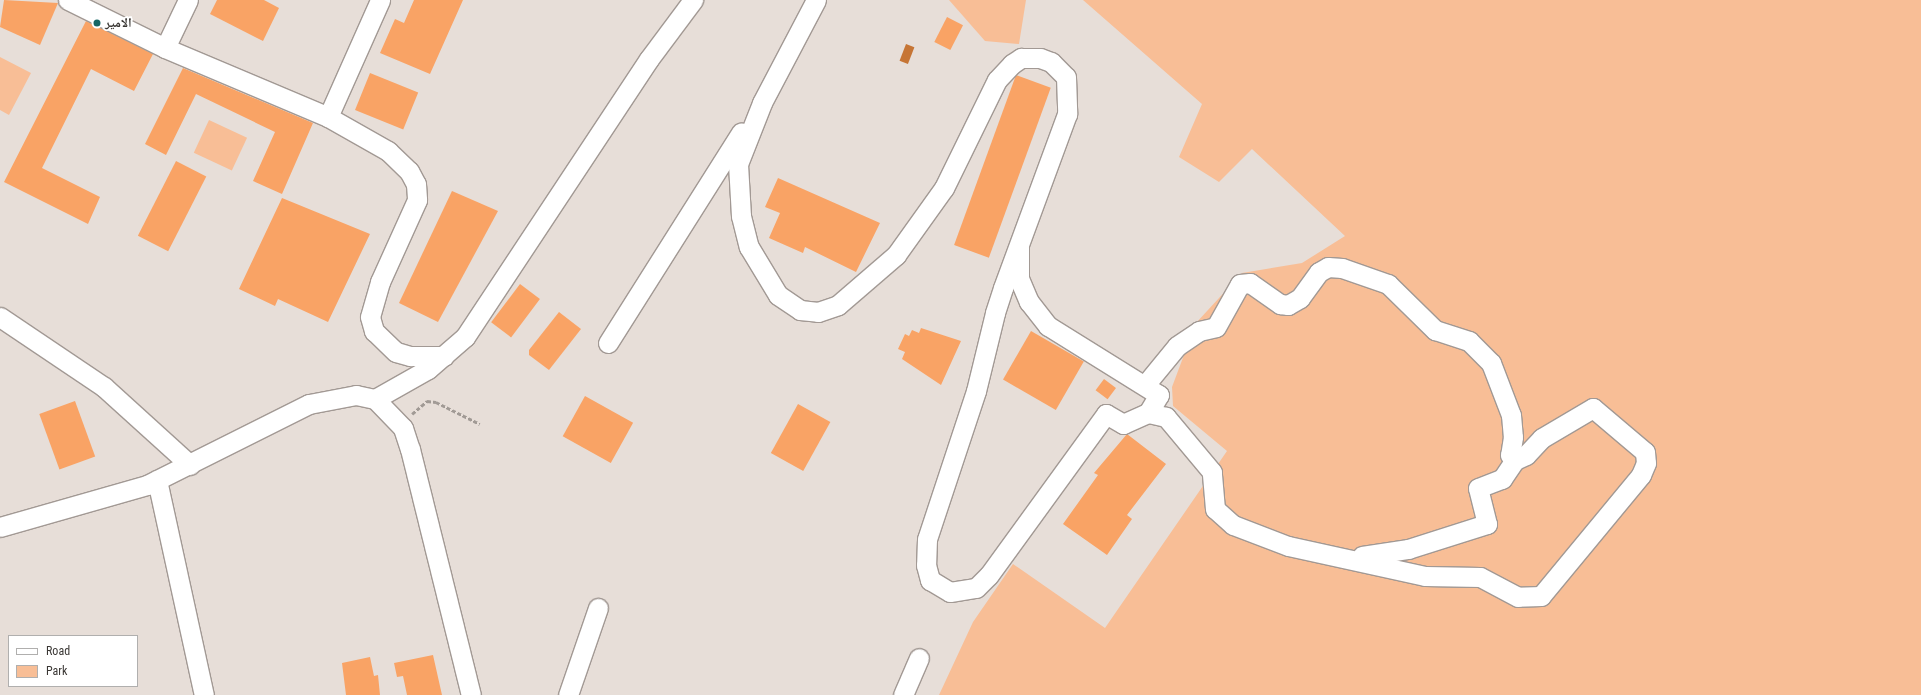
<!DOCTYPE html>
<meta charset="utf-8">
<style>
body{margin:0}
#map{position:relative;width:1921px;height:695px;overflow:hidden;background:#e7ded8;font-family:"Roboto Condensed","Noto Naskh Arabic",sans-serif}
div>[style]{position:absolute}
.green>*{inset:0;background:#f8be96;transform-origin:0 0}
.water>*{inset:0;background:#c67535;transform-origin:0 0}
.building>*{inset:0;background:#f9a365;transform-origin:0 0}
.path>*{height:2.5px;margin-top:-1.25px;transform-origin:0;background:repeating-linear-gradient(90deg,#a19a95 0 4px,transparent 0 6px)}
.roads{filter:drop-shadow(1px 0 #a29994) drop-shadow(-1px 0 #a29994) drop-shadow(0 1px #a29994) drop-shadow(0 -1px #a29994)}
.minor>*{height:19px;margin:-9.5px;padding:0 9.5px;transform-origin:9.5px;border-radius:9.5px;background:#fff}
.dots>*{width:11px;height:11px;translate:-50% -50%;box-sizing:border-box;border:2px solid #fff;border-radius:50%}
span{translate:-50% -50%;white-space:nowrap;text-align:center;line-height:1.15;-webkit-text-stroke:3.5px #fff;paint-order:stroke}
.poi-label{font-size:13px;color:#3a3734;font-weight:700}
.left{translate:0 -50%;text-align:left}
.legend{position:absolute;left:8px;top:635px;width:130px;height:52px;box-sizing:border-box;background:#fff;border:1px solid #b0afae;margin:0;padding:5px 7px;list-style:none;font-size:12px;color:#3a3734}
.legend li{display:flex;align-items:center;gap:8px;height:20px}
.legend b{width:20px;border:1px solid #b0afae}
</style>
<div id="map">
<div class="green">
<div style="clip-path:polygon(949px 0,1026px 0,1019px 44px,985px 41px)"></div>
<div style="clip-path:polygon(1083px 0,1921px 0,1921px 695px,939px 695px,973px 622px,1013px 564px,1105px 628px,1227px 451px,1173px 406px,1172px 387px,1196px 323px,1242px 273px,1302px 263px,1345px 236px,1252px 149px,1219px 182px,1179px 157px,1202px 104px)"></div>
<div style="clip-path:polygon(0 57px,31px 73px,9px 115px,0 110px)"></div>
<div style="left:209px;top:120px;width:42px;height:36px;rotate:25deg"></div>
</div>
<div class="water">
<div style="left:906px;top:44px;width:9px;height:18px;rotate:21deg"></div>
</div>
<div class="building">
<div style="clip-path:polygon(4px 0,58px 3px,40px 45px,0 27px)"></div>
<div style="clip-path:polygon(217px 0,264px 0,279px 8px,263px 41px,210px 14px)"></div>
<div style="clip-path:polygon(414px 0,463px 0,430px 74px,380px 53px,395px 19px,404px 23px)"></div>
<div style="left:947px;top:17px;width:18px;height:28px;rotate:27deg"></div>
<div style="clip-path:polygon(86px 21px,153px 54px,134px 91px,91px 69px,42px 168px,100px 197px,88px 224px,4px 182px)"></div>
<div style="clip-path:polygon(183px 68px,313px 123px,282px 194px,253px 181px,275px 132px,196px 94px,166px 155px,145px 144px)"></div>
<div style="left:370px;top:73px;width:52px;height:40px;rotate:22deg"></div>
<div style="left:1016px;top:75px;width:37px;height:181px;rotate:20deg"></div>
<div style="left:176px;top:161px;width:34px;height:84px;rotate:27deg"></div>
<div style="clip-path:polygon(778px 178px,880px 223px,856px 272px,805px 247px,803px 253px,769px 238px,780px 213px,765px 207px)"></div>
<div style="clip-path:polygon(452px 191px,498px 211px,438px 322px,399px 303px)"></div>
<div style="clip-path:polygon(282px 198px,370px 234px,328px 322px,278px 299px,275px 306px,239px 289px)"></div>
<div style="left:520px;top:284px;width:25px;height:48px;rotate:37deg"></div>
<div style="clip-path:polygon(559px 312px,581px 329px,549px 370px,529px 355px,529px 350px)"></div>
<div style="clip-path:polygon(921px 328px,961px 341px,941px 385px,902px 359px,905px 352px,898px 349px,905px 334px,909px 336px,912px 330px,919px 333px)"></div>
<div style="left:1031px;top:331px;width:61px;height:56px;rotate:30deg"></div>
<div style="left:1104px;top:379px;width:15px;height:14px;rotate:37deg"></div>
<div style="left:585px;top:396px;width:55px;height:46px;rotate:29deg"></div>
<div style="left:75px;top:401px;width:59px;height:38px;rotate:70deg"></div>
<div style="left:798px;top:404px;width:37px;height:56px;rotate:29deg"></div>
<div style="clip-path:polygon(1127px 434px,1166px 464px,1127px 515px,1132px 519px,1107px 555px,1063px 524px,1098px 475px,1094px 473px)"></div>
<div style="clip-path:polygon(433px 655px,442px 695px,407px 695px,403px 676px,397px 677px,394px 663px)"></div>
<div style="clip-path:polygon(370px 657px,374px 676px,378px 675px,380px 695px,346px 695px,342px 663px)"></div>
</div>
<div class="path">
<div style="left:412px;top:414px;width:20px;rotate:-41deg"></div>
<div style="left:427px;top:401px;width:9px;rotate:6deg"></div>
<div style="left:436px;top:402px;width:49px;rotate:26.6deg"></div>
</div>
<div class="roads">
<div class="minor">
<div style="left:68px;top:0;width:108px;rotate:26.3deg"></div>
<div style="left:165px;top:48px;width:177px;rotate:22.9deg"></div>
<div style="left:328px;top:117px;width:69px;rotate:29.5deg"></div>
<div style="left:388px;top:151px;width:29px;rotate:44deg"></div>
<div style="left:409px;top:171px;width:15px;rotate:62deg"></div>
<div style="left:416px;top:184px;width:16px;rotate:86deg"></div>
<div style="left:417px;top:200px;width:90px;rotate:114.3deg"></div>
<div style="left:380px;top:282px;width:36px;rotate:106deg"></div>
<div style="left:370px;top:317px;width:15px;rotate:74deg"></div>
<div style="left:374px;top:331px;width:30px;rotate:44deg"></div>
<div style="left:396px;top:352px;width:15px;rotate:16deg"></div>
<div style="left:410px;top:356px;width:34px"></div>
<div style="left:816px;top:0;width:116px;rotate:117.7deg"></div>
<div style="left:762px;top:103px;width:66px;rotate:111.5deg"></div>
<div style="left:738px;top:164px;width:52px;rotate:86.7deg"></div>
<div style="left:741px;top:216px;width:32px;rotate:76deg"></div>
<div style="left:749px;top:247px;width:56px;rotate:58.9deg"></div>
<div style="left:778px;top:295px;width:27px;rotate:34deg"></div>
<div style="left:800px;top:310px;width:18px;rotate:6deg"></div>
<div style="left:818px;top:312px;width:21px;rotate:-19deg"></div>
<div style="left:838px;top:305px;width:77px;rotate:-40.8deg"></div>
<div style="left:896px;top:255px;width:82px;rotate:-54.4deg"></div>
<div style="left:944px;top:188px;width:120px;rotate:-63.9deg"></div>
<div style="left:997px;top:80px;width:22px;rotate:-47deg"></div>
<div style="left:1012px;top:64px;width:11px;rotate:-34deg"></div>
<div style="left:1021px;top:58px;width:19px"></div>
<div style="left:1040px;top:58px;width:12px;rotate:20deg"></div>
<div style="left:1051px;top:62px;width:21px;rotate:45deg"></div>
<div style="left:1066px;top:77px;width:37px;rotate:88deg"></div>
<div style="left:1067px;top:114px;width:185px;rotate:110.2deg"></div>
<div style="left:1003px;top:288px;width:26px;rotate:108deg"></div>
<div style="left:995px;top:313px;width:80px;rotate:103.7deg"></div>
<div style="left:976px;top:391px;width:156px;rotate:108.3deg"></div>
<div style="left:927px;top:539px;width:26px;rotate:92deg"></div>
<div style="left:926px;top:565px;width:16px;rotate:75deg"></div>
<div style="left:930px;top:580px;width:23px;rotate:31deg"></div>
<div style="left:950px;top:592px;width:26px;rotate:-9deg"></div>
<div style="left:976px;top:588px;width:18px;rotate:-45deg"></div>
<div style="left:989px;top:575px;width:199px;rotate:-54deg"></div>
<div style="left:1106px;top:414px;width:20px;rotate:30deg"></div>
<div style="left:1123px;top:424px;width:27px;rotate:-24deg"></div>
<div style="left:1148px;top:413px;width:21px;rotate:-59deg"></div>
<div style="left:1159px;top:395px;width:131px;rotate:-148.1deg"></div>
<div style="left:1048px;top:326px;width:31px;rotate:-128deg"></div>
<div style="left:1029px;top:302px;width:25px;rotate:-113deg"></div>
<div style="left:1019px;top:279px;width:32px;rotate:-90deg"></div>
<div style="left:165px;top:48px;width:53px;rotate:-64.4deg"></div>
<div style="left:328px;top:117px;width:128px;rotate:-66deg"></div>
<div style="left:0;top:317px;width:125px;rotate:33.9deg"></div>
<div style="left:104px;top:387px;width:116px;rotate:42.2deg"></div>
<div style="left:608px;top:343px;width:249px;rotate:-57.7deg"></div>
<div style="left:1145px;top:385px;width:50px;rotate:-50.6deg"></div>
<div style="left:1177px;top:346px;width:27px;rotate:-34deg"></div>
<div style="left:1199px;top:331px;width:17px;rotate:-13deg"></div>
<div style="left:1216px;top:327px;width:49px;rotate:-60.8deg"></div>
<div style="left:1240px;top:284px;width:10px;rotate:-6deg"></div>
<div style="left:1250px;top:283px;width:37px;rotate:35deg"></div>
<div style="left:1280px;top:304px;width:8px;rotate:7deg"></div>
<div style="left:1288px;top:305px;width:14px;rotate:-30deg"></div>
<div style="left:1300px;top:298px;width:32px;rotate:-54deg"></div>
<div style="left:1319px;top:272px;width:10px;rotate:-29deg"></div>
<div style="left:1328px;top:267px;width:14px;rotate:4deg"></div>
<div style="left:1342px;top:268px;width:49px;rotate:19.2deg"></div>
<div style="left:1388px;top:284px;width:66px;rotate:44.4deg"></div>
<div style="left:1435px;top:330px;width:36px;rotate:18deg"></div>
<div style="left:1469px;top:341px;width:31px;rotate:45deg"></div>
<div style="left:1491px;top:363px;width:56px;rotate:69deg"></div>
<div style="left:1511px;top:415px;width:22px;rotate:85deg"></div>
<div style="left:1513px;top:437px;width:18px;rotate:99deg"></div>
<div style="left:1510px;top:455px;width:7px;rotate:45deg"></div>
<div style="left:1515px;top:460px;width:12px;rotate:-24deg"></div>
<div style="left:1526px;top:455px;width:23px;rotate:-47deg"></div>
<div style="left:1542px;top:438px;width:59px;rotate:-30.5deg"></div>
<div style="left:1593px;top:408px;width:68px;rotate:40.2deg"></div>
<div style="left:1645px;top:452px;width:11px;rotate:85deg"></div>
<div style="left:1646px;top:463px;width:13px;rotate:113deg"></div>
<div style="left:1641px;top:475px;width:157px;rotate:129.6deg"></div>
<div style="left:1541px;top:596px;width:23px;rotate:178deg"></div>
<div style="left:1518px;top:597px;width:43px;rotate:-152.2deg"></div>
<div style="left:1480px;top:577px;width:55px;rotate:-179deg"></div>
<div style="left:1425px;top:576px;width:140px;rotate:-167.6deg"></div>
<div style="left:1288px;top:546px;width:59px;rotate:-159.1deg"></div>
<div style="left:1233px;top:525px;width:24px;rotate:-138deg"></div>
<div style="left:1215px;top:509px;width:37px;rotate:-95deg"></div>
<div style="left:1212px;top:472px;width:72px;rotate:-129.9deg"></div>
<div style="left:1166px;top:417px;width:18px;rotate:-167deg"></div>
<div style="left:375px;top:399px;width:61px;rotate:-29.5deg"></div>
<div style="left:428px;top:369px;width:49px;rotate:-40.9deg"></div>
<div style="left:465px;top:337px;width:333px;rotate:-56.5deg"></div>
<div style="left:649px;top:59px;width:74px;rotate:-53.3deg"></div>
<div style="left:157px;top:480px;width:220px;rotate:77.7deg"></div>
<div style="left:0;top:527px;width:153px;rotate:-15.9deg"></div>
<div style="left:147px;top:485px;width:181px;rotate:-26.6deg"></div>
<div style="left:309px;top:404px;width:48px;rotate:-10.8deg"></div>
<div style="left:356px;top:395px;width:19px;rotate:12deg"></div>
<div style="left:375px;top:399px;width:40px;rotate:46deg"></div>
<div style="left:403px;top:428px;width:22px;rotate:72deg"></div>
<div style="left:410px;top:449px;width:253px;rotate:76.1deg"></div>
<div style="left:1362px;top:556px;width:47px;rotate:-8.7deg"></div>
<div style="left:1408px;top:549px;width:83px;rotate:-17.6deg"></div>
<div style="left:1487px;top:524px;width:37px;rotate:-104deg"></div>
<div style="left:1478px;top:488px;width:26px;rotate:-21deg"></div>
<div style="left:1502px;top:479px;width:23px;rotate:-56deg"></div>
<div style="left:568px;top:695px;width:92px;rotate:-71deg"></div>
<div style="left:903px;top:695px;width:40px;rotate:-66.6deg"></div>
</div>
</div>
<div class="dots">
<div style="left:97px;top:23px;background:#176665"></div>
</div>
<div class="poi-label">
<span class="left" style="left:105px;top:23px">الامير</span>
</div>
<ul class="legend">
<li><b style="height:5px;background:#fff"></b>Road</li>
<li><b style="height:11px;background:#f8be96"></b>Park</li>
</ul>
</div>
